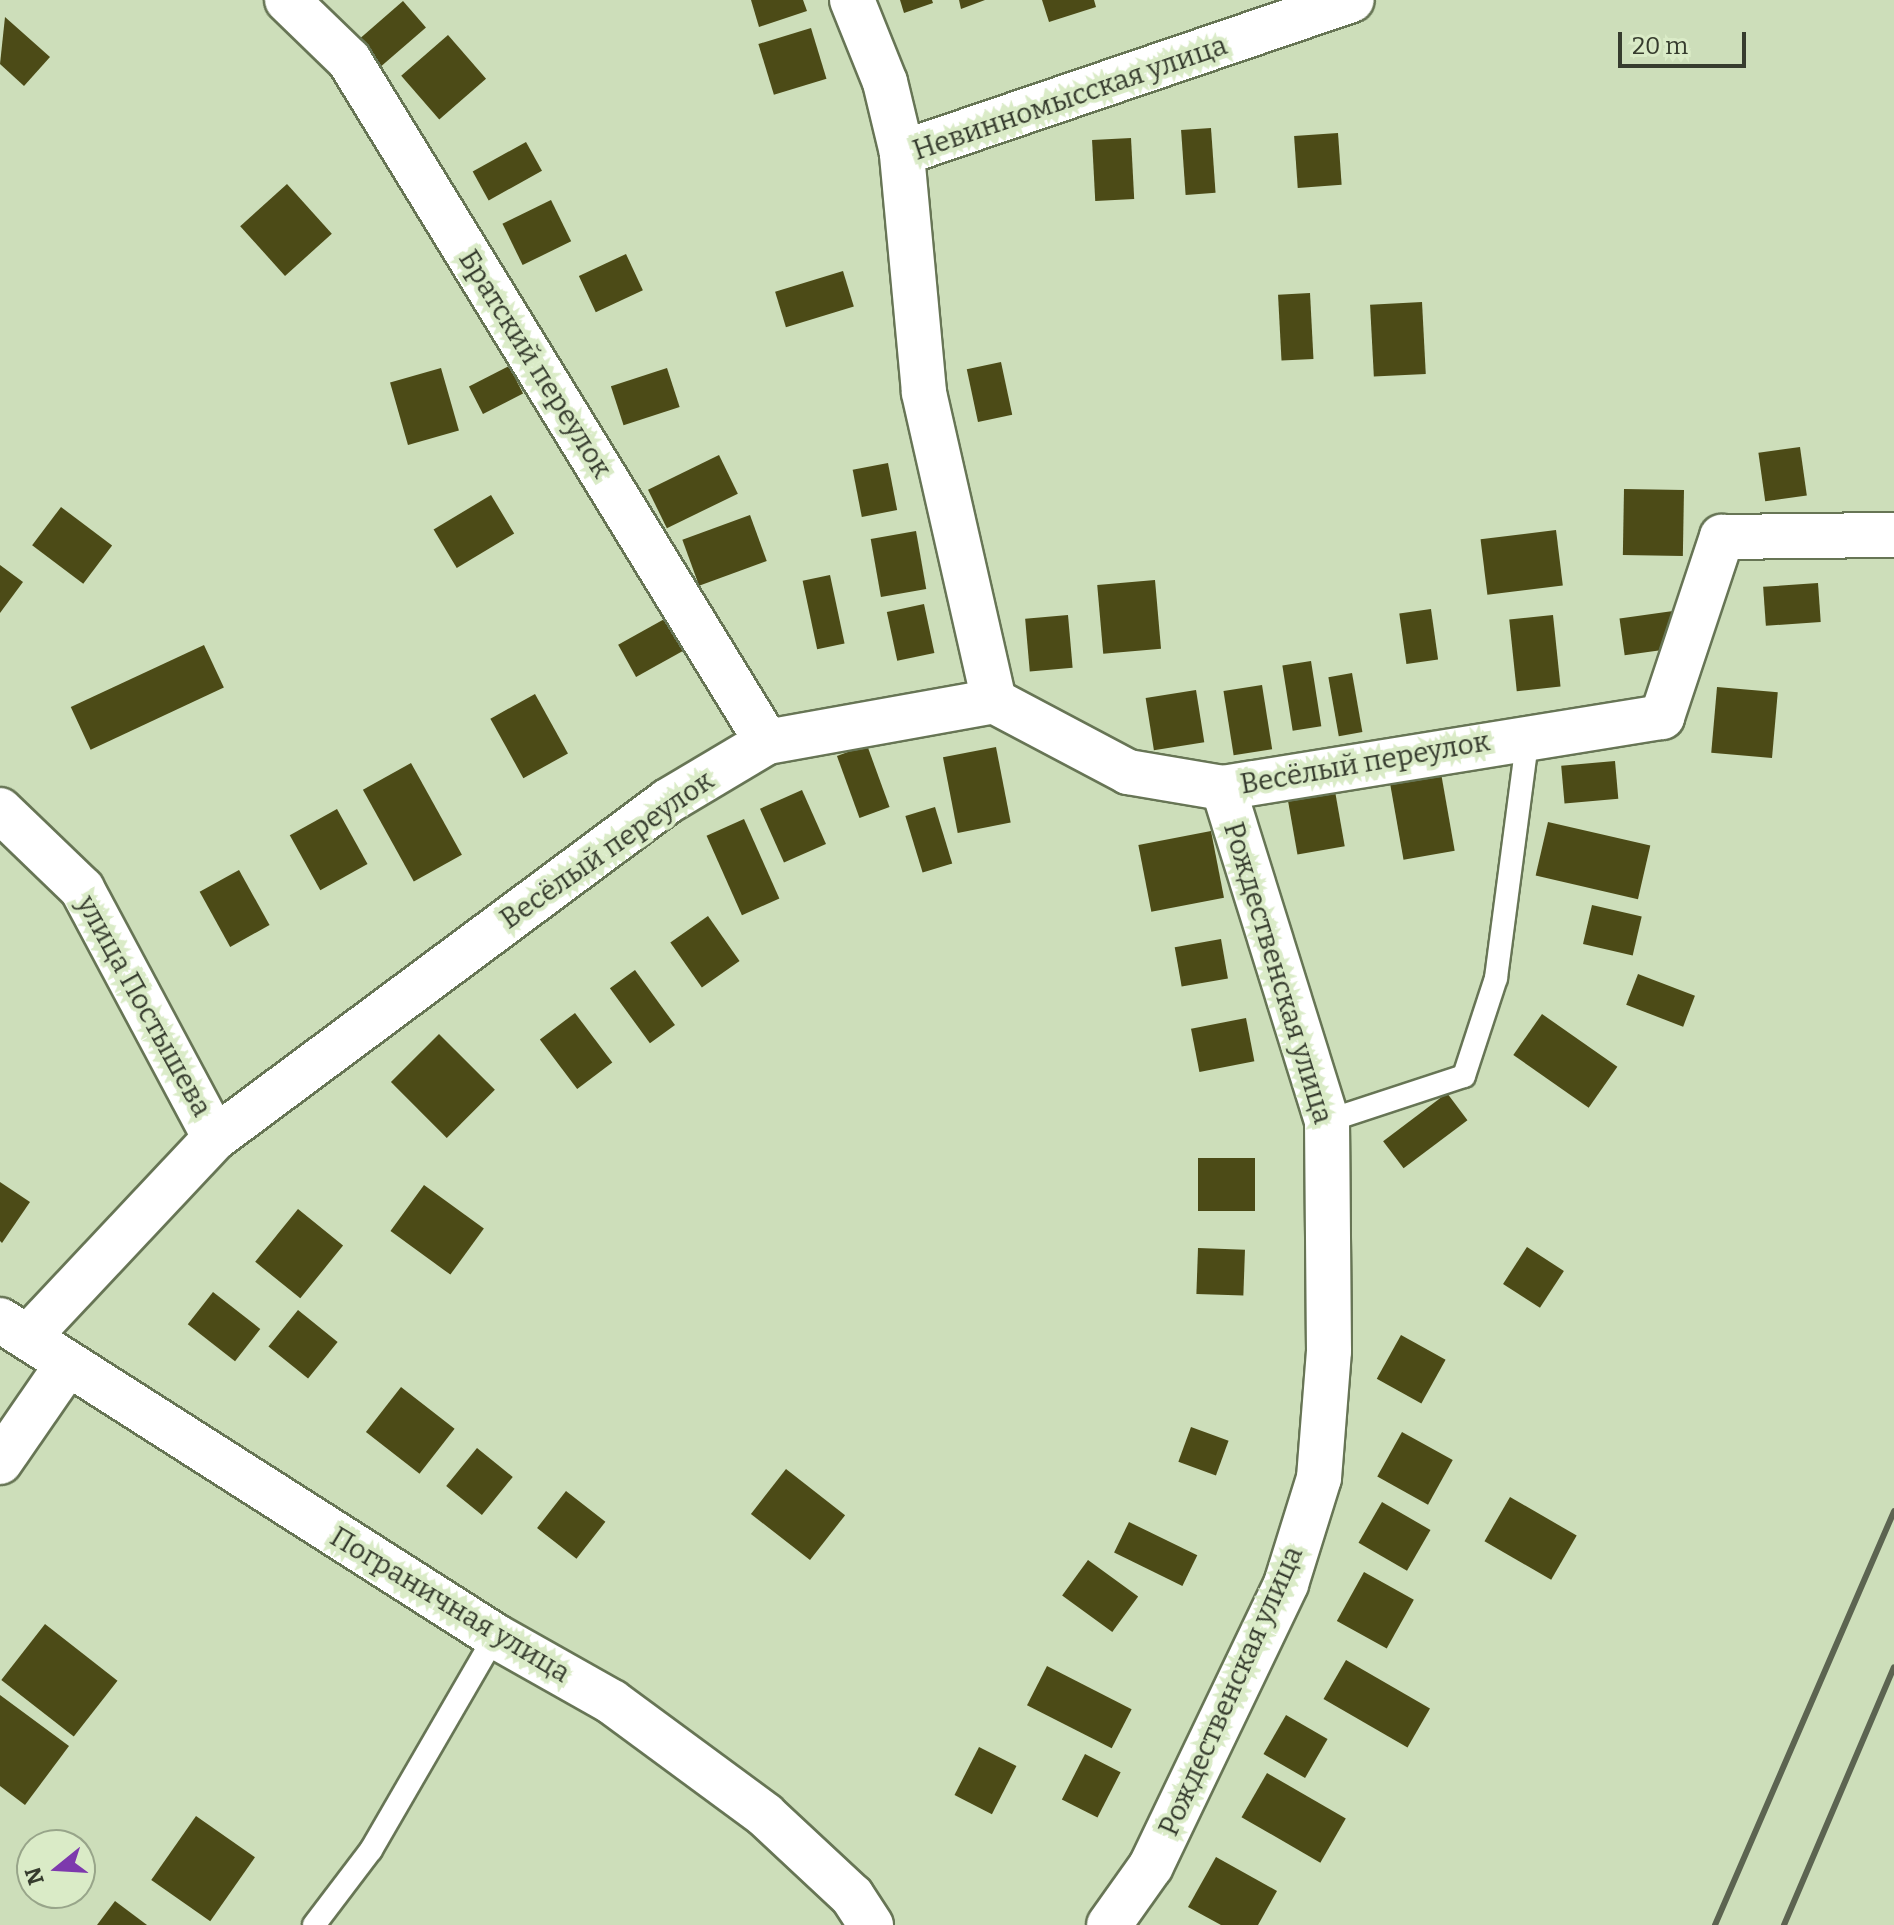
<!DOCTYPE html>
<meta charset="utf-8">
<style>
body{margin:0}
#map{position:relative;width:1894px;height:1925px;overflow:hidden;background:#cddeba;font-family:Bitter,serif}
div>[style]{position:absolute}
.building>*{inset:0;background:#4c4b17;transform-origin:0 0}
.roads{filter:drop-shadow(2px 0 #677555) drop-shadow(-2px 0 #677555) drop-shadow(0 2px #677555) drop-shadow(0 -2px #677555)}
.service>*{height:22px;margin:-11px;padding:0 11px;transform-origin:11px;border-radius:11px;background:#fff}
.minor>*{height:44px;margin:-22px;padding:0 22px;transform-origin:22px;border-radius:22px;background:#fff}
.rail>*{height:6px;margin:-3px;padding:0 3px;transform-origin:3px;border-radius:3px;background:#5c6451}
span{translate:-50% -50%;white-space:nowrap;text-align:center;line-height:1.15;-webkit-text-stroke:8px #daebc7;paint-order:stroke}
.street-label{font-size:28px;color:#363c2e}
.north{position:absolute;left:16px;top:1829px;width:80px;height:80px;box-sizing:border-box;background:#daebc7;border:2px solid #98a58a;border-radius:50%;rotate:252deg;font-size:22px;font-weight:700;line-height:32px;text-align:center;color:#363c2e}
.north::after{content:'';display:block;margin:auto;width:28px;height:36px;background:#7d39ad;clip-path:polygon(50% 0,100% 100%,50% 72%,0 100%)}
.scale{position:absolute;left:1618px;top:32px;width:128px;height:36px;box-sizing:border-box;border:4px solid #363c2e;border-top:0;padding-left:10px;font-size:24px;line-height:28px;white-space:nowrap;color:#363c2e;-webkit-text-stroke:6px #daebc7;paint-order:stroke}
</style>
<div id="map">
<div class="building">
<div style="clip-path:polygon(751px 0,803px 0,807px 11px,759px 27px)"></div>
<div style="clip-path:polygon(900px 0,932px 0,933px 3px,904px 13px)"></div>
<div style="clip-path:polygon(959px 0,985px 0,961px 9px)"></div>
<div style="clip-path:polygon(1042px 0,1094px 0,1096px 7px,1049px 22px)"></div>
<div style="left:403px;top:1px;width:35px;height:59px;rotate:49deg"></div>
<div style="clip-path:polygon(5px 17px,50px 57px,24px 86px,0 64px)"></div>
<div style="left:811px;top:28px;width:53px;height:55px;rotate:73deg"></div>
<div style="left:448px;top:35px;width:58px;height:62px;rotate:49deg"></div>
<div style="left:1211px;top:128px;width:65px;height:30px;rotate:86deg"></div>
<div style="left:1338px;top:133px;width:52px;height:44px;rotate:86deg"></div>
<div style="left:1131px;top:138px;width:61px;height:39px;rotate:87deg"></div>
<div style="left:526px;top:142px;width:33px;height:61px;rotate:61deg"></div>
<div style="left:287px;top:184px;width:67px;height:63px;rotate:48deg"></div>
<div style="left:551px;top:200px;width:46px;height:54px;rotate:64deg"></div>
<div style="left:626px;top:254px;width:40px;height:52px;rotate:65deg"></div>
<div style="left:843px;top:271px;width:37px;height:71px;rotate:73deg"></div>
<div style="left:1310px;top:293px;width:66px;height:32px;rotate:87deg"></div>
<div style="left:1422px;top:302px;width:72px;height:52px;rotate:87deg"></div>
<div style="left:1001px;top:362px;width:54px;height:35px;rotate:78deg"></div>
<div style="left:509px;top:366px;width:31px;height:45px;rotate:63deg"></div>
<div style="left:441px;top:368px;width:65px;height:53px;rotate:74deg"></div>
<div style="left:667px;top:368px;width:41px;height:59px;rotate:72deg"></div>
<div style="left:1800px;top:447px;width:49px;height:42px;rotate:82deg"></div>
<div style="left:719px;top:455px;width:43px;height:79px;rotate:64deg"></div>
<div style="left:888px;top:463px;width:48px;height:36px;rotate:79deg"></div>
<div style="left:1624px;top:489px;width:60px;height:66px;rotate:1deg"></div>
<div style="left:491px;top:495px;width:45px;height:67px;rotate:59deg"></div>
<div style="left:61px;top:507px;width:64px;height:48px;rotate:37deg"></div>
<div style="left:750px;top:515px;width:49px;height:72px;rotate:70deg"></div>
<div style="left:1556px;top:530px;width:56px;height:76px;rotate:83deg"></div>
<div style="left:916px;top:531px;width:59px;height:46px;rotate:80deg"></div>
<div style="clip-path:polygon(0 565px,23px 582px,0 613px)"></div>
<div style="left:830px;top:575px;width:70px;height:28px;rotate:78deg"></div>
<div style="left:1155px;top:580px;width:69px;height:58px;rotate:85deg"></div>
<div style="left:1818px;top:583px;width:39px;height:55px;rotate:86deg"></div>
<div style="left:924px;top:604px;width:50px;height:38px;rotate:78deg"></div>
<div style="left:1431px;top:609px;width:51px;height:32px;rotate:82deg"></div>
<div style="left:1673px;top:611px;width:37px;height:54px;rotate:82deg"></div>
<div style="left:1068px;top:615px;width:53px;height:43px;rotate:85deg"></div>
<div style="left:1553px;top:615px;width:72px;height:44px;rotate:84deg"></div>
<div style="left:668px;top:617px;width:37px;height:57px;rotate:61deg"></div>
<div style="left:204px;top:645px;width:47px;height:147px;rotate:65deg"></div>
<div style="left:1311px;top:661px;width:66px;height:29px;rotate:81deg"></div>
<div style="left:1352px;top:673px;width:60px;height:24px;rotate:80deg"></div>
<div style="left:1262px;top:685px;width:65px;height:39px;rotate:81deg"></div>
<div style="left:1717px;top:687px;width:61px;height:66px;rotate:5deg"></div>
<div style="left:1196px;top:690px;width:53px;height:51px;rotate:81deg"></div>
<div style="left:535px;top:694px;width:68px;height:51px;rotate:61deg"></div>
<div style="left:867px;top:745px;width:66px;height:32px;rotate:70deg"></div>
<div style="left:996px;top:747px;width:77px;height:54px;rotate:79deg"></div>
<div style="left:1615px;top:761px;width:38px;height:54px;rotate:85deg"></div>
<div style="left:411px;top:763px;width:105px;height:55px;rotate:61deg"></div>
<div style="left:1441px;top:773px;width:79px;height:52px;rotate:80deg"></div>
<div style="left:802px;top:790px;width:59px;height:46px;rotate:66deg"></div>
<div style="left:1335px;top:791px;width:56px;height:48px;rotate:80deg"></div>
<div style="left:935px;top:807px;width:59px;height:31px;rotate:73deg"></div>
<div style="left:337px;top:809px;width:63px;height:54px;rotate:61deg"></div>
<div style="left:744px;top:819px;width:87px;height:41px;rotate:66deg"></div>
<div style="left:1548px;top:822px;width:105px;height:55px;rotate:13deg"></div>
<div style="left:1211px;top:831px;width:68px;height:74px;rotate:79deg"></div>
<div style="left:239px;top:870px;width:63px;height:45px;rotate:61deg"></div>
<div style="left:1592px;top:905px;width:51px;height:40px;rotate:13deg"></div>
<div style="left:708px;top:916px;width:55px;height:46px;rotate:55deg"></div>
<div style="left:1221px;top:939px;width:40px;height:47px;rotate:80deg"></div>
<div style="left:635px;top:970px;width:68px;height:31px;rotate:54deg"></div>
<div style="left:1638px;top:974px;width:61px;height:33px;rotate:21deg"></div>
<div style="left:575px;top:1013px;width:62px;height:44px;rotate:53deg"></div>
<div style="left:1542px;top:1014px;width:92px;height:50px;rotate:35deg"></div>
<div style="left:1246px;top:1018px;width:44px;height:56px;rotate:79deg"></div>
<div style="left:439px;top:1034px;width:79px;height:68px;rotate:45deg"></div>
<div style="left:1447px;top:1093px;width:34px;height:80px;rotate:53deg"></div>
<div style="left:1198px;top:1158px;width:57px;height:53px"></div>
<div style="clip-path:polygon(0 1182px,30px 1202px,2px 1243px,0 1241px)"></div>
<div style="left:424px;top:1185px;width:74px;height:57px;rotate:36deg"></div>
<div style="left:298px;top:1209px;width:58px;height:68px;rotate:39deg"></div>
<div style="left:1527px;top:1247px;width:44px;height:44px;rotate:33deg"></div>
<div style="left:1198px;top:1248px;width:47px;height:46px;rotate:2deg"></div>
<div style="left:213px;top:1292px;width:60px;height:41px;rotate:38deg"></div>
<div style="left:298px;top:1310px;width:51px;height:47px;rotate:39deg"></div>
<div style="left:1401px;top:1335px;width:51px;height:50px;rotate:29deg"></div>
<div style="left:401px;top:1387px;width:68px;height:57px;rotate:38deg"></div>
<div style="left:1191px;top:1427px;width:40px;height:37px;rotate:20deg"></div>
<div style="left:1402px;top:1432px;width:58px;height:51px;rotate:29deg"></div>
<div style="left:477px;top:1448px;width:46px;height:49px;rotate:39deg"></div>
<div style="left:786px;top:1469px;width:75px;height:57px;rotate:38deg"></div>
<div style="left:566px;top:1491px;width:50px;height:47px;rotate:38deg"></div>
<div style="left:1510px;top:1497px;width:77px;height:51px;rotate:30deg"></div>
<div style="left:1382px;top:1502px;width:56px;height:47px;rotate:30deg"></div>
<div style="left:1129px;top:1522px;width:76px;height:34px;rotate:26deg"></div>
<div style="left:1088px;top:1560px;width:62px;height:44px;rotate:36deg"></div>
<div style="left:1364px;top:1572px;width:57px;height:56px;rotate:29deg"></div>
<div style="left:45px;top:1624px;width:92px;height:71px;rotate:38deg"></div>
<div style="left:1346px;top:1660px;width:97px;height:45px;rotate:30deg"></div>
<div style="left:1047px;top:1666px;width:95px;height:44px;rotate:27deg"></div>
<div style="clip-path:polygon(0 1695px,69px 1746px,25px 1805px,0 1786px)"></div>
<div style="left:1286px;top:1715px;width:48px;height:45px;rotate:30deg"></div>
<div style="left:979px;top:1747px;width:42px;height:54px;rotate:27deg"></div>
<div style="left:1085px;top:1754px;width:40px;height:51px;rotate:27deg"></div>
<div style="left:1267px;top:1773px;width:91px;height:51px;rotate:30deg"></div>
<div style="left:196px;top:1816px;width:72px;height:78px;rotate:35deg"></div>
<div style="clip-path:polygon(1216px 1857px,1277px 1891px,1258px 1925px,1221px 1925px,1188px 1907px)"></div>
<div style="clip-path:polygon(115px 1901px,147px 1925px,97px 1925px)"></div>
</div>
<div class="roads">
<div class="service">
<div style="left:1327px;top:1121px;width:144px;rotate:-18.2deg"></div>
<div style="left:1464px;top:1076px;width:103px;rotate:-71.9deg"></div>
<div style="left:1496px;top:978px;width:246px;rotate:-82.5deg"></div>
<div style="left:314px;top:1925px;width:94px;rotate:-52.8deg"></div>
<div style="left:371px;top:1850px;width:247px;rotate:-59.9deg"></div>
</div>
<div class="minor">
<div style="left:287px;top:0;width:86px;rotate:44.1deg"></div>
<div style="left:349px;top:60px;width:800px;rotate:58.5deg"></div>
<div style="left:852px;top:0;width:88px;rotate:68.1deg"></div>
<div style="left:885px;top:82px;width:73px;rotate:76.5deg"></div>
<div style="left:994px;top:701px;width:317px;rotate:-102.8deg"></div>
<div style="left:924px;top:392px;width:240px;rotate:-95.3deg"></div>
<div style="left:902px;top:153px;width:475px;rotate:-18.8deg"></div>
<div style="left:0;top:810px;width:114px;rotate:43.9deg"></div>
<div style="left:82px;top:889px;width:282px;rotate:61.9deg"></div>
<div style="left:0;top:1320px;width:587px;rotate:32.55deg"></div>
<div style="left:495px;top:1636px;width:134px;rotate:29.4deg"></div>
<div style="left:612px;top:1702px;width:190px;rotate:36.4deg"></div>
<div style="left:765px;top:1815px;width:119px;rotate:43deg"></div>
<div style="left:852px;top:1896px;width:35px;rotate:57deg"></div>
<div style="left:28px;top:1337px;width:273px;rotate:-46.8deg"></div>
<div style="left:215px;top:1138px;width:565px;rotate:-36.65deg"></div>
<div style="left:668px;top:801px;width:115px;rotate:-30.8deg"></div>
<div style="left:767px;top:742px;width:231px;rotate:-10.2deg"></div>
<div style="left:994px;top:701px;width:152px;rotate:27.9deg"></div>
<div style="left:1128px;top:772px;width:96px;rotate:9.6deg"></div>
<div style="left:1223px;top:788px;width:445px;rotate:-9.2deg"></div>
<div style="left:1662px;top:717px;width:190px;rotate:-71.6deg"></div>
<div style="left:1722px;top:537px;width:172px;rotate:-0.7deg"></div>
<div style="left:0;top:1462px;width:118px;rotate:-55.4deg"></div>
<div style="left:1109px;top:1925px;width:72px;rotate:-54.6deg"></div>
<div style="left:1151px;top:1866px;width:313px;rotate:-64.4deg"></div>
<div style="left:1286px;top:1584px;width:111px;rotate:-72.7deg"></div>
<div style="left:1319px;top:1478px;width:127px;rotate:-85.5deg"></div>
<div style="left:1329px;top:1351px;width:230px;rotate:-90.5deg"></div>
<div style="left:1327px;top:1121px;width:349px;rotate:-107.3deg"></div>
</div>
</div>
<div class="rail">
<div style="left:1715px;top:1925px;width:451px;rotate:-66.6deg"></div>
<div style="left:1784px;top:1925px;width:280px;rotate:-66.9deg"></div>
</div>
<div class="street-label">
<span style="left:1070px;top:98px;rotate:-19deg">Невинномысская улица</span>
<span style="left:535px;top:364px;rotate:58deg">Братский переулок</span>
<span style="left:1365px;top:763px;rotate:-10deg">Весёлый переулок</span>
<span style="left:607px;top:850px;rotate:-35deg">Весёлый переулок</span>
<span style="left:1278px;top:973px;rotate:73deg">Рождественская улица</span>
<span style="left:144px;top:1006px;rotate:61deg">улица Постышева</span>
<span style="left:450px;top:1605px;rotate:31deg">Пограничная улица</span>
<span style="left:1231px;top:1691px;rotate:-66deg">Рождественская улица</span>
</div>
<div class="north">N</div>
<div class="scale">20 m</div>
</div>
